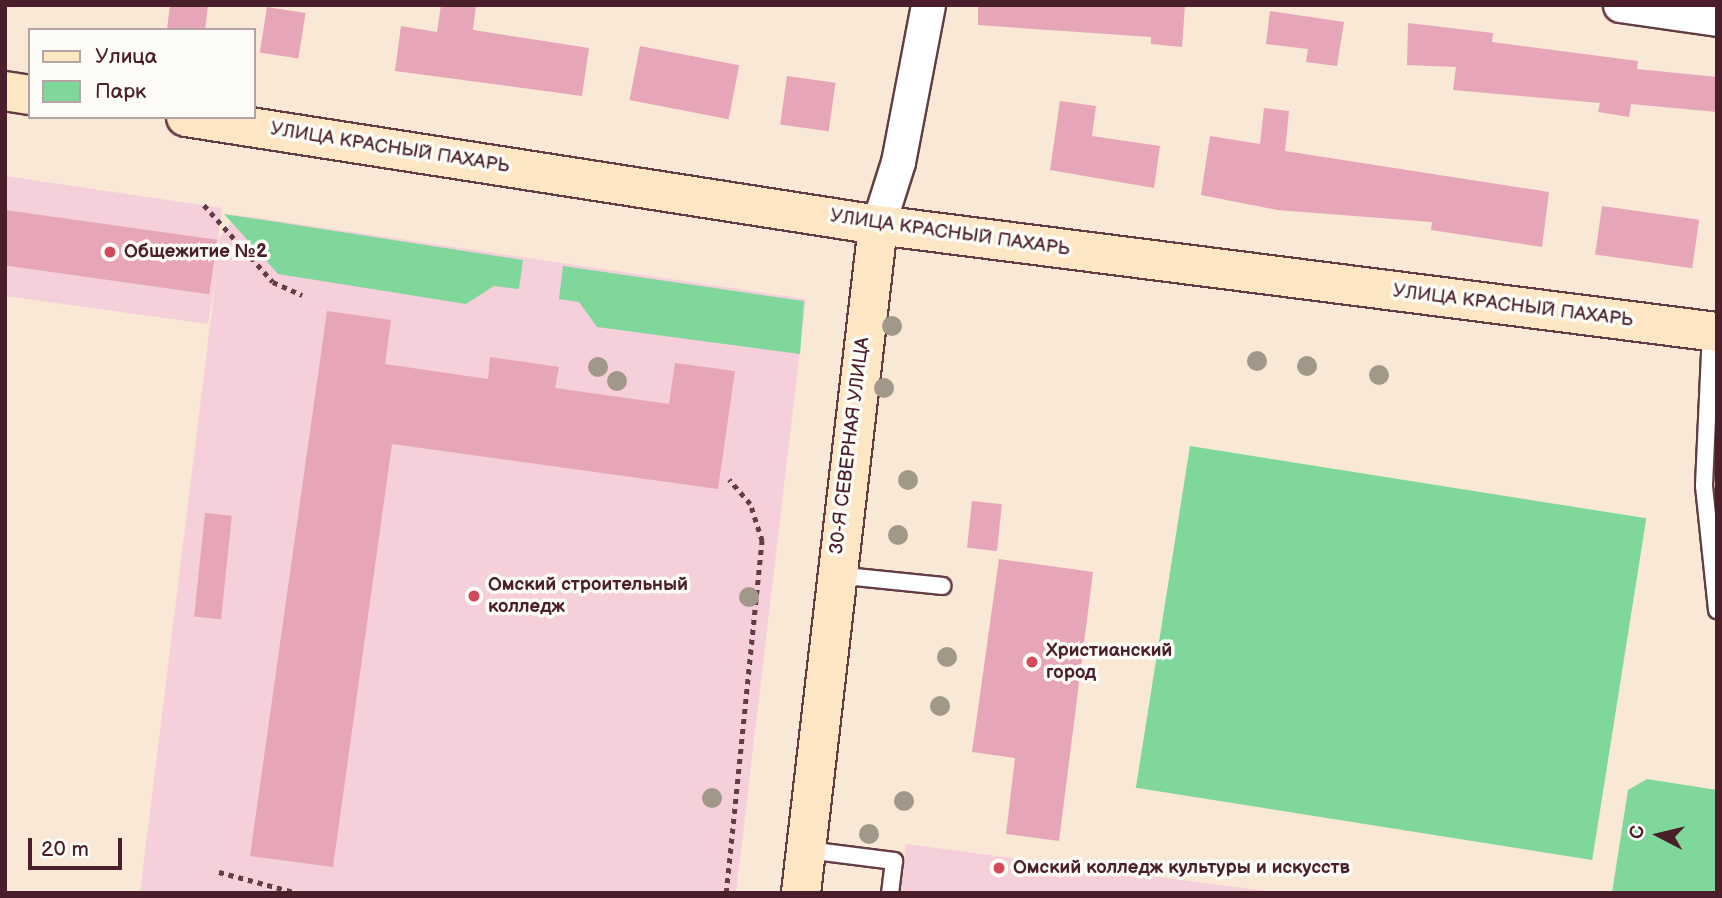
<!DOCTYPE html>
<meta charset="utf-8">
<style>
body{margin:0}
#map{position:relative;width:1722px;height:898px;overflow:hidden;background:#f8e8d5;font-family:"Balsamiq Sans",sans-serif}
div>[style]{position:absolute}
.built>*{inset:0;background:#f5cfda}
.green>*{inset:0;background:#7fd79c;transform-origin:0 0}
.building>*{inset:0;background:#e7a5b8;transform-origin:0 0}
.path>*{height:4.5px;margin-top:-2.25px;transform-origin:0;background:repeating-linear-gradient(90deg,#643d44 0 5px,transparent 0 10px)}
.roads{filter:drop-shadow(2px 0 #643d44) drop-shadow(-2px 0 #643d44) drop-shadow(0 2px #643d44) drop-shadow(0 -2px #643d44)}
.lane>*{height:16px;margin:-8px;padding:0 8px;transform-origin:8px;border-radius:8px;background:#fff}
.street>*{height:33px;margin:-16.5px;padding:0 16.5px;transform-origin:16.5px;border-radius:16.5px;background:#fff}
.secondary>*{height:38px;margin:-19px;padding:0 19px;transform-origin:19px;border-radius:19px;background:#fce6c4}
.trees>*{width:20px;height:20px;margin:-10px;border-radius:50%;background:#a1988a}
.dots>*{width:19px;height:19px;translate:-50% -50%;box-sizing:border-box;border:4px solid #fdfcf7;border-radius:50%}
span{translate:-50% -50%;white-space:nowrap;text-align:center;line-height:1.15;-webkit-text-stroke:7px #fdfcf7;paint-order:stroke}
.street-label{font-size:19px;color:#4a1f2b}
.poi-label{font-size:19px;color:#4a1f2b;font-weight:700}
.left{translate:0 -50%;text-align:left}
.frame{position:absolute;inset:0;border:7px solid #4a1f2b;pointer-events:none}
.legend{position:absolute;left:28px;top:28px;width:228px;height:91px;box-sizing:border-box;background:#fdfcf7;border:2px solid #b5a4a5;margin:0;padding:9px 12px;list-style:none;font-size:21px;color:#4a1f2b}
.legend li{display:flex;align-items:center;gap:14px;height:35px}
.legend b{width:35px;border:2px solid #b5a4a5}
.north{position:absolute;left:1624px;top:800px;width:70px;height:70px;-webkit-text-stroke:5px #fdfcf7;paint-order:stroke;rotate:277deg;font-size:19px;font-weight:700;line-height:28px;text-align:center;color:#4a1f2b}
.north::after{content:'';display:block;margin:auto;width:24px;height:32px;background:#4a1f2b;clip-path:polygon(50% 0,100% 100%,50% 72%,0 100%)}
.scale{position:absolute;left:28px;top:838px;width:94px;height:32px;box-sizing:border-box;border:4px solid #4a1f2b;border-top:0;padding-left:9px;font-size:21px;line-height:24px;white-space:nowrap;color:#4a1f2b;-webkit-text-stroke:5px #fdfcf7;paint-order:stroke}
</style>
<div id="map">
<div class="built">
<div style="clip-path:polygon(5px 176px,222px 208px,218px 239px,237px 215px,806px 299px,736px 893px,140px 893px,217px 269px,208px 324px,5px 296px)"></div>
<div style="clip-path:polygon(906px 844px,1281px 893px,900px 893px)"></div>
</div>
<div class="green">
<div style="clip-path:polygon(224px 214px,523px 260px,519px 289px,494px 286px,466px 304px,278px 274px)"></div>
<div style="clip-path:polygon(563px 266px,804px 301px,800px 354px,597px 327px,579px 302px,559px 299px)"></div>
<div style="left:1190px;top:446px;width:462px;height:346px;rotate:9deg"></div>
<div style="clip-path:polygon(1647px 779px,1717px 790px,1717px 893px,1612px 893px,1628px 790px)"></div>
</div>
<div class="building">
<div style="clip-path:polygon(170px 5px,208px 5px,205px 30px,167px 30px)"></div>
<div style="clip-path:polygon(441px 5px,476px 5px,473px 30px,589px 48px,582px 96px,395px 71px,401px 26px,437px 32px)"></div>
<div style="clip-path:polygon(978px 5px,1185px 5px,1182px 47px,1151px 44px,1151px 37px,978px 25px)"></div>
<div style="left:267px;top:7px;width:39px;height:46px;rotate:9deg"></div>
<div style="clip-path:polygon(1270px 11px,1344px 22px,1337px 66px,1306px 62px,1308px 49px,1266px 44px)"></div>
<div style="clip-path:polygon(1408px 23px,1493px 33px,1492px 42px,1638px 61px,1637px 69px,1717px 77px,1717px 112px,1631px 104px,1629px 117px,1598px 112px,1600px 103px,1453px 90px,1456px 67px,1407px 65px)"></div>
<div style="left:640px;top:46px;width:101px;height:55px;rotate:11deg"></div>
<div style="left:787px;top:76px;width:49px;height:49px;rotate:8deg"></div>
<div style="clip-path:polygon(1060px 101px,1096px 106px,1092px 136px,1160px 146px,1154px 188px,1050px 170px)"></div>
<div style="clip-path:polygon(1264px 108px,1289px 111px,1285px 151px,1549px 192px,1542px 247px,1431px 230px,1432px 222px,1277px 210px,1201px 195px,1210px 136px,1260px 144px)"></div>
<div style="left:1602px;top:206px;width:98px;height:49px;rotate:8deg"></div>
<div style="left:5px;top:210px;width:214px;height:55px;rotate:8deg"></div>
<div style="clip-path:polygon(327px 311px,391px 320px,385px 364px,488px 379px,490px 357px,559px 367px,555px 388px,669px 404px,675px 363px,735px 371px,718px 489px,392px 444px,333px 867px,250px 856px)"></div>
<div style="left:972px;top:501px;width:30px;height:47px;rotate:6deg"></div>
<div style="left:205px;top:513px;width:27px;height:104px;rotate:6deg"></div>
<div style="clip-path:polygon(999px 559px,1093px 572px,1059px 841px,1006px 834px,1015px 758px,972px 752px)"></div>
</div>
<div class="path">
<div style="left:204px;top:205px;width:103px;rotate:48.1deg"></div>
<div style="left:273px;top:282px;width:32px;rotate:24deg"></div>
<div style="left:219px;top:872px;width:82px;rotate:14.9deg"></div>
<div style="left:726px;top:893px;width:354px;rotate:-84.2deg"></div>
<div style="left:762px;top:541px;width:39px;rotate:-108deg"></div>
<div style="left:750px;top:504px;width:32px;rotate:-131deg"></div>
</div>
<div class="roads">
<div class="lane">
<div style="left:1711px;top:331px;width:155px;rotate:92.6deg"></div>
<div style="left:1704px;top:486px;width:125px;rotate:84deg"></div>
<div style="left:836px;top:575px;width:107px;rotate:5.9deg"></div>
<div style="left:807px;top:850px;width:88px;rotate:7.2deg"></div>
<div style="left:894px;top:861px;width:32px;rotate:97deg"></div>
</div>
<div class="street">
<div style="left:1620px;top:5px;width:98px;rotate:8.2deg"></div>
<div style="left:878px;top:225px;width:66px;rotate:-72.4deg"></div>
<div style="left:898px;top:162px;width:160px;rotate:-79.2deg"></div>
</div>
<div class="secondary">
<div style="left:5px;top:91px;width:25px;rotate:9deg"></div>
<div style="left:186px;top:117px;width:700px;rotate:8.87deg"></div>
<div style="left:878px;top:225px;width:846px;rotate:7.27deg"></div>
<div style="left:801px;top:893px;width:672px;rotate:-83.42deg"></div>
</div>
</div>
<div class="trees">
<div style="left:892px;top:326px"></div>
<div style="left:1257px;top:361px"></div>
<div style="left:1307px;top:366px"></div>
<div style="left:598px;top:367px"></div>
<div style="left:1379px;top:375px"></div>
<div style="left:617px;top:381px"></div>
<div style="left:884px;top:388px"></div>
<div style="left:908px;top:480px"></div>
<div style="left:898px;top:535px"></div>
<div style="left:749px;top:597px"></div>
<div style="left:947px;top:657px"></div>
<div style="left:940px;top:706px"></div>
<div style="left:712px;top:798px"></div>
<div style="left:904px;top:801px"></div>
<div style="left:869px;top:834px"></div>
</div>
<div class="dots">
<div style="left:110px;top:252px;background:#d1495b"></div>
<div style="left:474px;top:596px;background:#d1495b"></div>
<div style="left:1032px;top:662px;background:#d1495b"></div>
<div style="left:999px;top:868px;background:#d1495b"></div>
</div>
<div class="street-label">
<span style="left:390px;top:148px;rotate:9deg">УЛИЦА КРАСНЫЙ ПАХАРЬ</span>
<span style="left:950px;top:233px;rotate:8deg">УЛИЦА КРАСНЫЙ ПАХАРЬ</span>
<span style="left:1513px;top:306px;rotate:7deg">УЛИЦА КРАСНЫЙ ПАХАРЬ</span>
<span style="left:850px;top:446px;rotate:-83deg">30-Я СЕВЕРНАЯ УЛИЦА</span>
</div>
<div class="poi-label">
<span class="left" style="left:124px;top:252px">Общежитие №2</span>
<span class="left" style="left:488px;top:596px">Омский строительный<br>колледж</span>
<span class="left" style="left:1046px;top:662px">Христианский<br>город</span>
<span class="left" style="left:1013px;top:868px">Омский колледж культуры и искусств</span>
</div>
<div class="frame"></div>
<ul class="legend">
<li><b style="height:9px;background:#fce6c4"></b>Улица</li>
<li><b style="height:19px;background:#7fd79c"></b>Парк</li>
</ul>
<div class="north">С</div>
<div class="scale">20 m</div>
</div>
